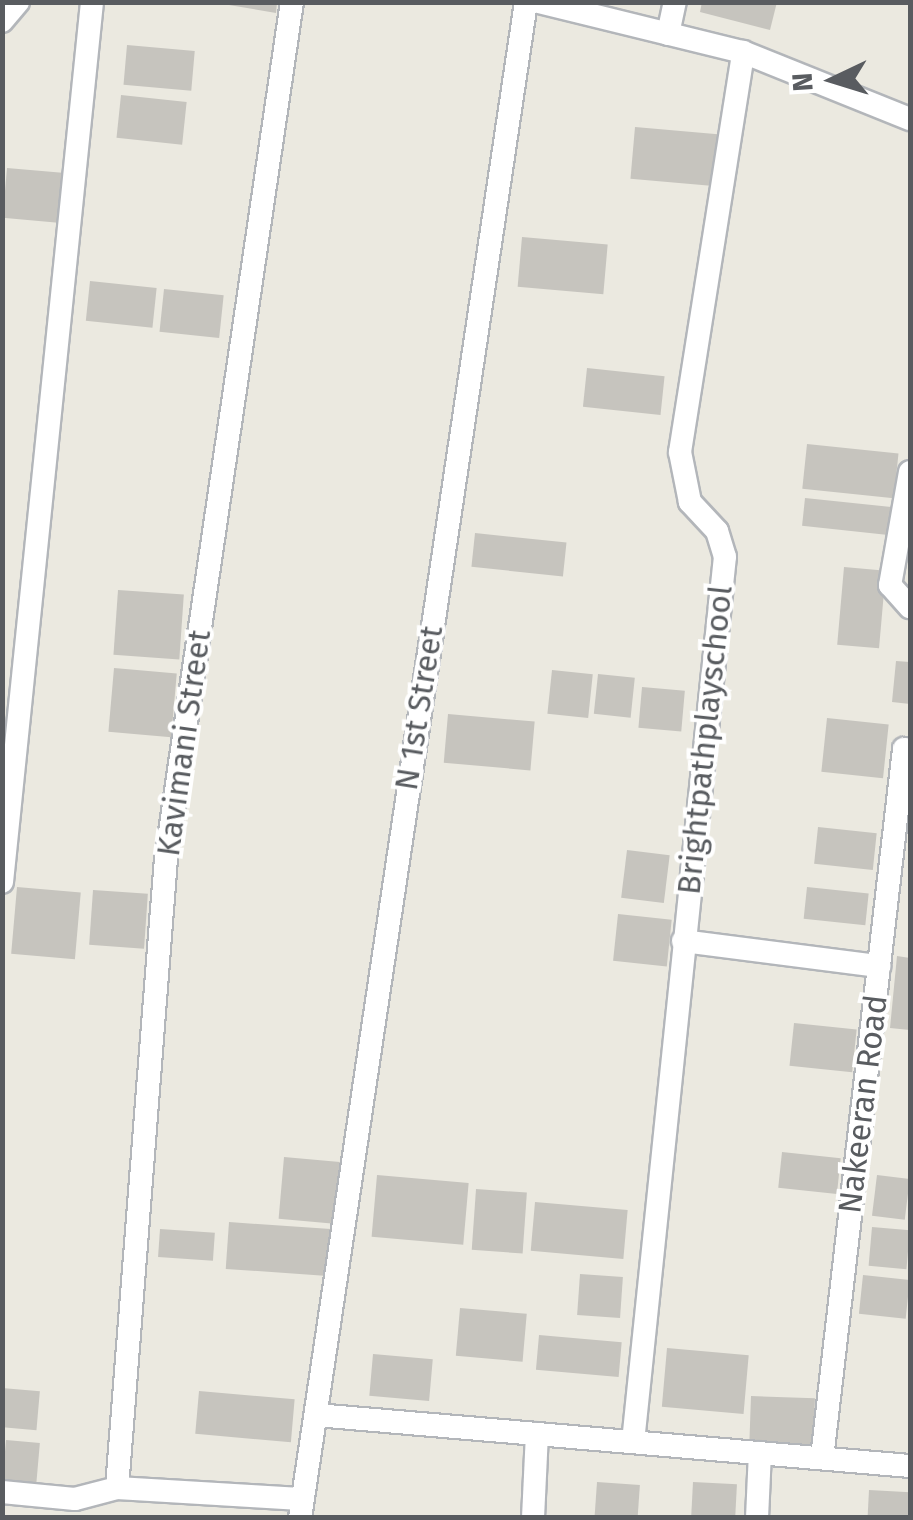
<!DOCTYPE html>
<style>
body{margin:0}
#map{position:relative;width:913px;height:1520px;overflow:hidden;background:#ebe9e0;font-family:"Fira Sans",sans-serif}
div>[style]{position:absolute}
.building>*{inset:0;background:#c6c4be;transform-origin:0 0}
.roads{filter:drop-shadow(2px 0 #b3b6ba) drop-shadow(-2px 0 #b3b6ba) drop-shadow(0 2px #b3b6ba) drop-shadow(0 -2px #b3b6ba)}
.street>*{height:22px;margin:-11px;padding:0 11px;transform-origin:11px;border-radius:11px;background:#fff}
span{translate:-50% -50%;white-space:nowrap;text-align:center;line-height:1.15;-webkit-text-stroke:8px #fff;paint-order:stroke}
.street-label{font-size:32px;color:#595c60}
.frame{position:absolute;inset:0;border:5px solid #595c60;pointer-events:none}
.north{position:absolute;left:783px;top:30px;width:100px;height:100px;-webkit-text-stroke:8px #fff;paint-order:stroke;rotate:266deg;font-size:28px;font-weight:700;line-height:40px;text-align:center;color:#595c60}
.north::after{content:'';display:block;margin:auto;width:35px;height:45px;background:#595c60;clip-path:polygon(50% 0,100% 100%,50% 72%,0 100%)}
</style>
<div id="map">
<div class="building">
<div style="clip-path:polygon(211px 2px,277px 2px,276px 13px)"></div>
<div style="clip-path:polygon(702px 2px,777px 2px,770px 30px,700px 12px)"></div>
<div style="left:127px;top:45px;width:68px;height:40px;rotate:5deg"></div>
<div style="left:121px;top:95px;width:66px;height:43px;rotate:6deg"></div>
<div style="left:635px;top:127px;width:86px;height:52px;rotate:5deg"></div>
<div style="left:7px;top:168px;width:64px;height:50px;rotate:5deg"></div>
<div style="left:522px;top:237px;width:86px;height:50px;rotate:5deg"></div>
<div style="left:90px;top:281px;width:67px;height:40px;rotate:6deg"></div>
<div style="left:164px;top:289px;width:60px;height:43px;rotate:6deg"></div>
<div style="left:587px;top:368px;width:78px;height:39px;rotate:6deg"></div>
<div style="left:807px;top:444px;width:92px;height:45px;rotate:6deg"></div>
<div style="left:805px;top:498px;width:89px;height:28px;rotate:6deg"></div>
<div style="left:475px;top:533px;width:92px;height:34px;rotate:6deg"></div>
<div style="left:844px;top:567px;width:42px;height:78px;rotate:5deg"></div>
<div style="left:118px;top:590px;width:66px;height:65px;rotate:4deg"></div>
<div style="clip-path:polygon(896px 661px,910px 662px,910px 704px,892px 702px)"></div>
<div style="left:114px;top:668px;width:63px;height:64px;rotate:5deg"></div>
<div style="left:552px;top:670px;width:41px;height:44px;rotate:6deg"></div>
<div style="left:598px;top:674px;width:37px;height:40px;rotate:6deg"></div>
<div style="left:642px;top:687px;width:43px;height:41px;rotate:5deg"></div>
<div style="left:448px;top:714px;width:87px;height:49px;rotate:5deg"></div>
<div style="left:827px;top:718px;width:62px;height:54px;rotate:6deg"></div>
<div style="left:818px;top:827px;width:59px;height:37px;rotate:6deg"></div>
<div style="left:627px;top:850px;width:43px;height:48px;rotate:7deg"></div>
<div style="left:17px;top:887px;width:64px;height:67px;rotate:5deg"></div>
<div style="left:807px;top:887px;width:62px;height:32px;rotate:6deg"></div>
<div style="left:93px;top:890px;width:55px;height:55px;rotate:4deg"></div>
<div style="left:618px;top:914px;width:54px;height:47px;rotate:6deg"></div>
<div style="clip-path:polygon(897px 956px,910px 958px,910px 1030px,890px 1028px)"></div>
<div style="left:794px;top:1023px;width:63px;height:43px;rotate:6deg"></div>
<div style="left:782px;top:1152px;width:59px;height:36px;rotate:6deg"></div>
<div style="left:284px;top:1157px;width:56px;height:62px;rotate:5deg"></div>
<div style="left:377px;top:1175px;width:92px;height:62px;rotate:5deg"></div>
<div style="left:877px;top:1175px;width:33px;height:41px;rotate:7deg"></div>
<div style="left:476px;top:1189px;width:51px;height:61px;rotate:4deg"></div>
<div style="left:535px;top:1202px;width:93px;height:49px;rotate:5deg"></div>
<div style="left:229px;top:1222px;width:102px;height:47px;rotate:4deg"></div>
<div style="left:872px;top:1227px;width:38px;height:39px;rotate:5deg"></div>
<div style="left:160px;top:1229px;width:55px;height:28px;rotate:4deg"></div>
<div style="left:580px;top:1274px;width:43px;height:41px;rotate:4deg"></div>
<div style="left:863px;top:1275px;width:47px;height:39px;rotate:6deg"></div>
<div style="left:460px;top:1308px;width:67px;height:48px;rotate:5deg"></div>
<div style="left:539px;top:1335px;width:83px;height:35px;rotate:5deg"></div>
<div style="left:667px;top:1348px;width:82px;height:59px;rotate:5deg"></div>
<div style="left:373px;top:1354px;width:60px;height:42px;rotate:5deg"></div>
<div style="left:2px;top:1388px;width:38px;height:39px;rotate:5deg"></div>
<div style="left:199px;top:1391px;width:96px;height:43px;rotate:5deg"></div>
<div style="left:751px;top:1396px;width:64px;height:48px;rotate:2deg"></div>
<div style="left:6px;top:1440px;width:34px;height:45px;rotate:5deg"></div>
<div style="left:597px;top:1482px;width:43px;height:36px;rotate:4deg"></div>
<div style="left:693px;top:1482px;width:44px;height:36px;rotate:3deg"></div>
<div style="left:869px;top:1490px;width:41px;height:28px;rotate:3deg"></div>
</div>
<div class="roads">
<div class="street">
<div style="left:539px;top:2px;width:210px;rotate:13.8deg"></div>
<div style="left:743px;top:52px;width:180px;rotate:21.9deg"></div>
<div style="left:2px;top:21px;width:25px;rotate:-50deg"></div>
<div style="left:668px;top:34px;width:33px;rotate:-78deg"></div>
<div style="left:910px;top:472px;width:115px;rotate:100deg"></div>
<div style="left:890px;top:585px;width:30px;rotate:48deg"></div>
<div style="left:2px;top:882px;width:885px;rotate:-84.16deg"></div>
<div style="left:683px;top:941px;width:198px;rotate:7.3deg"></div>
<div style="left:316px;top:1415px;width:596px;rotate:4.91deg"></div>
<div style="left:633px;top:1442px;width:890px;rotate:-84.07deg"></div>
<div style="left:725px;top:557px;width:27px;rotate:-107deg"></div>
<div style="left:717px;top:531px;width:40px;rotate:-133deg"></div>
<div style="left:690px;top:502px;width:51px;rotate:-101.3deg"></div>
<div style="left:680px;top:452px;width:405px;rotate:-81deg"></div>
<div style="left:822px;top:1458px;width:714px;rotate:-83.4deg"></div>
<div style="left:117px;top:1488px;width:631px;rotate:-85.55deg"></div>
<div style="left:166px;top:859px;width:866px;rotate:-81.64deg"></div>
<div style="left:2px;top:1492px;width:73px;rotate:5.5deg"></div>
<div style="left:75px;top:1499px;width:43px;rotate:-14.7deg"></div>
<div style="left:117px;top:1488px;width:184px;rotate:3.4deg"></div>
<div style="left:300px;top:1518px;width:1533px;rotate:-81.52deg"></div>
<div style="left:533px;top:1518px;width:84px;rotate:-87.3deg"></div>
<div style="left:757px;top:1518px;width:65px;rotate:-87.4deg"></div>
</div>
</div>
<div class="street-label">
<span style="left:419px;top:708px;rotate:-81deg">N 1st Street</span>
<span style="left:705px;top:740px;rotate:-84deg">Brightpathplayschool</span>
<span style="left:184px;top:743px;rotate:-82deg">Kavimani Street</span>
<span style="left:863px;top:1104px;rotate:-83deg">Nakeeran Road</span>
</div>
<div class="frame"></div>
<div class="north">N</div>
</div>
